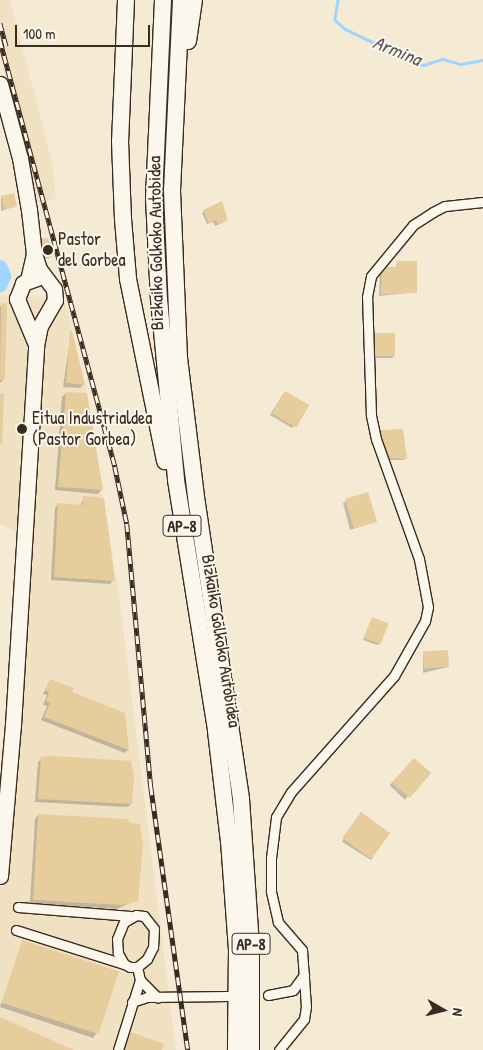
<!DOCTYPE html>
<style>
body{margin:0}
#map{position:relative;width:483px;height:1050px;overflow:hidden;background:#f5ead4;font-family:"Patrick Hand",sans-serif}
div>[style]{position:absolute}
.built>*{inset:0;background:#f1e1c3}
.shadow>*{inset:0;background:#0003;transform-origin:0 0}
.stream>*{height:2.5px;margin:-1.25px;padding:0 1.25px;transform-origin:1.25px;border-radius:1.25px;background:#9ed6fe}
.river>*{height:16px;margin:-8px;padding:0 8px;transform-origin:8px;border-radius:8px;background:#9ed6fe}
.building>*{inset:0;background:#e7cc9c;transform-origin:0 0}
.roads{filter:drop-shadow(1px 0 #3b2a1e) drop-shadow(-1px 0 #3b2a1e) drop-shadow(0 1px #3b2a1e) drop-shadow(0 -1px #3b2a1e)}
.minor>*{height:9px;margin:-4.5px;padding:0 4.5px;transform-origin:4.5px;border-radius:4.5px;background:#fbf7ec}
.trunk>*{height:15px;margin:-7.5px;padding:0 7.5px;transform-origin:7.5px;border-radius:7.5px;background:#fbf7ec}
.motorway>*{height:16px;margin:-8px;padding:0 8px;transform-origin:8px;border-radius:8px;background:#fbf7ec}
.rail>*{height:4.5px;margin-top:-2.25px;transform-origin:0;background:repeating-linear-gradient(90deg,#fbf7ec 0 8px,#3b2a1e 0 16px);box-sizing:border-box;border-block:1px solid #3b2a1e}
.dots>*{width:14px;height:14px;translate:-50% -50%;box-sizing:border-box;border:2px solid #fbf7ec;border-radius:50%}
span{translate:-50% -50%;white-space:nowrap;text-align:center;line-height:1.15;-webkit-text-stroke:4px #fbf7ec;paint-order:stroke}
.shield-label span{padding:1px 4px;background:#fbf7ec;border:1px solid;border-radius:4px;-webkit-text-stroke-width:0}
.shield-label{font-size:16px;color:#3b2a1e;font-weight:700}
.poi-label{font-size:18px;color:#3b2a1e}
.left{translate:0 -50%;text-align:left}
.street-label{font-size:18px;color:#3b2a1e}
.water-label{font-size:19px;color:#545556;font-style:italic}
.north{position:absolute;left:418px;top:985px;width:50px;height:50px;-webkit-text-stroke:4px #fbf7ec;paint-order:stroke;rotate:98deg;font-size:14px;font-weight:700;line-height:20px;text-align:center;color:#3b2a1e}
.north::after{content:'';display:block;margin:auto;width:18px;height:22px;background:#3b2a1e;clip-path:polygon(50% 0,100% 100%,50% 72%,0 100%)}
.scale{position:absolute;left:15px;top:25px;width:135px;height:22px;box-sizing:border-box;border:2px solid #3b2a1e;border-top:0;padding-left:6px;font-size:15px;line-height:18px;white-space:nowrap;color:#3b2a1e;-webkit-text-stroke:4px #fbf7ec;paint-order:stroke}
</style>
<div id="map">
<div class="built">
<div style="clip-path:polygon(0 0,10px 0,52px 163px,56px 199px,39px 203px,0 55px)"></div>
<div style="clip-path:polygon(0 295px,64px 298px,74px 338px,87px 393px,119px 597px,176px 1050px,0 1050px,0 784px,6px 740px,18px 532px,0 524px)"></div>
</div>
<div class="shadow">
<div style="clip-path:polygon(1px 197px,16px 206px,1px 211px)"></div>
<div style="clip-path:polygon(204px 211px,224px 222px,215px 226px,213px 222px,207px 224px,202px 213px)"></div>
<div style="clip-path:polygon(42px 240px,52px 256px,49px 258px,41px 259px)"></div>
<div style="clip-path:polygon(397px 263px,416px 292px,379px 296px,380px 270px,395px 269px)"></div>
<div style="clip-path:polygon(2px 305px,4px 379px,0 383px,0 306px)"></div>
<div style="clip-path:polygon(71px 333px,83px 385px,80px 388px,63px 387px)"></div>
<div style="clip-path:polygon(374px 334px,394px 356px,392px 358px,371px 358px)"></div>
<div style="clip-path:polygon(66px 393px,86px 394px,101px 490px,98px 494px,55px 490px,62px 397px)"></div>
<div style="clip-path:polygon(283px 394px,307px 406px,292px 428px,270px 415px)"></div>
<div style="clip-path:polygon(381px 431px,406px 458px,403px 460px,384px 460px)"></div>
<div style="clip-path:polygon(84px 498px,113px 580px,110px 584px,51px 580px,55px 508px,58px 504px,80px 506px)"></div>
<div style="clip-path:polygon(346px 501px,376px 521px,350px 530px,343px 503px)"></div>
<div style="clip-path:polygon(373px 619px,380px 643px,377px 645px,363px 640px)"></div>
<div style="clip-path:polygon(423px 655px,448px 667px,423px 673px)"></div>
<div style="clip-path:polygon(50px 680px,71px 693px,123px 714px,128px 750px,125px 753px,41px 720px,47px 706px,43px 705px,47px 695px,43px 694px)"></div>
<div style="clip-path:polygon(42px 758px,131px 804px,127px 807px,35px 802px,38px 762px)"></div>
<div style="left:414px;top:759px;width:21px;height:36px;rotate:43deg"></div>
<div style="clip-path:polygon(38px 815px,136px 900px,117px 909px,30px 903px,35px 819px)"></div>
<div style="clip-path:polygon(359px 816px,373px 858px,371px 860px,342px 842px)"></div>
<div style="clip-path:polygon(23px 942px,96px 1034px,93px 1038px,0 1007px)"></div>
<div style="clip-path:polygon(131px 1033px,160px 1050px,123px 1050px)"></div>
</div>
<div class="stream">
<div style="left:338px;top:0;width:20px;rotate:99deg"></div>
<div style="left:335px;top:20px;width:13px;rotate:42deg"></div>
<div style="left:345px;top:29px;width:81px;rotate:25.6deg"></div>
<div style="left:418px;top:64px;width:5px;rotate:11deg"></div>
<div style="left:423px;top:65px;width:21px;rotate:-17deg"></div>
<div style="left:443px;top:59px;width:18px;rotate:16deg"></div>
<div style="left:460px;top:64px;width:23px;rotate:-10deg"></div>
</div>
<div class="river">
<div style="left:0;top:268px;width:9px;rotate:69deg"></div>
<div style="left:3px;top:276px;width:9px;rotate:111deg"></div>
</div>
<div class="building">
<div style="left:14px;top:193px;width:14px;height:13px;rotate:78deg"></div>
<div style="clip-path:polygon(222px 201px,228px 220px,218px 225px,216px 220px,209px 223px,203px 210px)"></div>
<div style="clip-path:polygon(48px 238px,53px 256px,43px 257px,41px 239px)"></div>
<div style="clip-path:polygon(397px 261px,417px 261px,417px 293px,381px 294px,382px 267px,396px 267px)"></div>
<div style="clip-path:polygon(1px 303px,7px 304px,5px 380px,0 380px)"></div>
<div style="clip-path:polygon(70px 331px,72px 331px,85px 385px,66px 383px)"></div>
<div style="left:373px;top:333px;width:22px;height:23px"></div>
<div style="left:285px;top:391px;width:28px;height:26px;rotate:30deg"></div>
<div style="clip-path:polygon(66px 392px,87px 393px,103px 490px,58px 487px)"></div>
<div style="clip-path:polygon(0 393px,4px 394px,2px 444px,0 444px)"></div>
<div style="clip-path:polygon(403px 429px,407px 459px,386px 458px,380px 430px)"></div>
<div style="left:368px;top:492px;width:31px;height:24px;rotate:73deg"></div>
<div style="clip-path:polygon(83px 496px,104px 498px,115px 581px,54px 577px,58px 503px,83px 505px)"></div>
<div style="left:372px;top:617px;width:18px;height:22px;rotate:22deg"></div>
<div style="left:448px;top:650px;width:17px;height:25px;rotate:87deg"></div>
<div style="clip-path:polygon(50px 679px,74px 688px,72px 692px,125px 713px,129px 750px,44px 717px,50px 703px,46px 701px,49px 692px,45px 690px)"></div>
<div style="clip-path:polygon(54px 756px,131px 761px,134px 777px,132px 804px,38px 799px,41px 757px)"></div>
<div style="left:414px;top:758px;width:23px;height:33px;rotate:41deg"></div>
<div style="left:361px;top:812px;width:36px;height:32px;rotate:36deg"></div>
<div style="clip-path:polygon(38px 814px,127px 819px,130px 823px,140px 824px,143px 845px,138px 901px,121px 905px,33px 900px)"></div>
<div style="left:22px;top:940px;width:102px;height:66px;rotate:18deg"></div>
<div style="clip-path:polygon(0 1017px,74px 1050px,0 1050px)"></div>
<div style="clip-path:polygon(131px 1032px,164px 1044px,162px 1050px,125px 1050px)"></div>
</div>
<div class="roads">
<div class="minor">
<div style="left:18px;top:907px;width:113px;rotate:4.6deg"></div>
<div style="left:136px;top:915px;width:8px;rotate:7deg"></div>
<div style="left:144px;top:916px;width:16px;rotate:52deg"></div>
<div style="left:154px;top:929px;width:18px;rotate:93deg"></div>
<div style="left:153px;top:947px;width:13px;rotate:117deg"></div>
<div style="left:147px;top:959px;width:13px;rotate:141deg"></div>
<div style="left:137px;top:967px;width:7px;rotate:180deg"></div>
<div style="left:130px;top:967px;width:7px;rotate:-153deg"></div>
<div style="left:124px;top:964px;width:13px;rotate:-119deg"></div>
<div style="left:118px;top:953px;width:14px;rotate:-94deg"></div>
<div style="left:117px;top:939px;width:18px;rotate:-68deg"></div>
<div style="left:124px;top:922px;width:14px;rotate:-30deg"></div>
<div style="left:16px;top:930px;width:113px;rotate:17.5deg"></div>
<div style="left:140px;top:980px;width:25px;rotate:45deg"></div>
<div style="left:268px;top:995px;width:25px;rotate:-11deg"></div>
<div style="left:293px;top:990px;width:19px;rotate:-54deg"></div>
<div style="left:132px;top:1002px;width:16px;rotate:-18deg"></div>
<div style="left:147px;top:997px;width:82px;rotate:-0.7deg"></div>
<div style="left:118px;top:1050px;width:73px;rotate:-72.6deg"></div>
<div style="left:140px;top:980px;width:13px;rotate:-103deg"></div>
<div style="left:279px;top:1050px;width:40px;rotate:-51deg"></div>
<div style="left:304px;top:1019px;width:12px;rotate:-81deg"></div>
<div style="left:306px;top:1007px;width:57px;rotate:-94deg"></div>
<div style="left:302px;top:950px;width:37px;rotate:-131deg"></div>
<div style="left:278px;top:922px;width:32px;rotate:-103deg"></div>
<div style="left:271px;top:891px;width:33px;rotate:-90deg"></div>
<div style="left:271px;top:858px;width:41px;rotate:-83deg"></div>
<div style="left:276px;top:817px;width:29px;rotate:-59deg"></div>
<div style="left:291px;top:792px;width:155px;rotate:-48.4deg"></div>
<div style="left:394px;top:676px;width:63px;rotate:-60.6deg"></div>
<div style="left:425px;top:621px;width:14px;rotate:-78deg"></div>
<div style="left:428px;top:607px;width:49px;rotate:-100.6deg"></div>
<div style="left:419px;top:559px;width:127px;rotate:-109.7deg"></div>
<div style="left:376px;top:439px;width:25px;rotate:-102deg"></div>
<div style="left:371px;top:415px;width:118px;rotate:-91.9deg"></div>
<div style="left:367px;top:297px;width:21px;rotate:-79deg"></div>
<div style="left:371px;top:276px;width:66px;rotate:-50.5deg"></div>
<div style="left:413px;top:225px;width:24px;rotate:-33deg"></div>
<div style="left:433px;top:212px;width:13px;rotate:-27deg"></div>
<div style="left:445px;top:206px;width:38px;rotate:-6deg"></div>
</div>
<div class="trunk">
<div style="left:0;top:84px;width:77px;rotate:74.9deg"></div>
<div style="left:20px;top:158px;width:53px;rotate:80.2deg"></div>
<div style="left:29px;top:210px;width:44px;rotate:83.5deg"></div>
<div style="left:34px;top:254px;width:27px;rotate:103deg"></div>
<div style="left:35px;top:342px;width:47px;rotate:-112.7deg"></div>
<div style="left:17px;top:299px;width:17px;rotate:-69deg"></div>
<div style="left:23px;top:283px;width:15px;rotate:-20deg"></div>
<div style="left:0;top:876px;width:152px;rotate:-85.1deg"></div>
<div style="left:13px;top:725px;width:380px;rotate:-86.5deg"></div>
<div style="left:36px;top:346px;width:20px;rotate:-79deg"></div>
<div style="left:40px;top:326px;width:30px;rotate:-60deg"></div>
<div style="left:55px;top:300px;width:11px;rotate:-95deg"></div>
<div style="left:54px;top:289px;width:25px;rotate:-127deg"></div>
<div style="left:39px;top:269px;width:16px;rotate:-108deg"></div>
</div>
<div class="motorway">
<div style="left:126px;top:0;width:141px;rotate:92.4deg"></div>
<div style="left:120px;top:141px;width:78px;rotate:87.8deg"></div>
<div style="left:123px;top:219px;width:60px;rotate:85.2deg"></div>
<div style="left:128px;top:279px;width:186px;rotate:78.5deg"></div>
<div style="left:163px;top:0;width:198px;rotate:92.6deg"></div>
<div style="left:154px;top:198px;width:101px;rotate:87.2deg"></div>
<div style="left:159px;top:299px;width:182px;rotate:84.6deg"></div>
<div style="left:176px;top:480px;width:254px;rotate:80.9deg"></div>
<div style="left:216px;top:731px;width:111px;rotate:83.3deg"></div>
<div style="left:229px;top:841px;width:109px;rotate:85.8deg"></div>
<div style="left:237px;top:950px;width:100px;rotate:90.6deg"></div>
<div style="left:181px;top:0;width:191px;rotate:92.7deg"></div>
<div style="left:172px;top:191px;width:167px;rotate:87.6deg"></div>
<div style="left:179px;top:358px;width:147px;rotate:83deg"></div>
<div style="left:197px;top:504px;width:298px;rotate:81.5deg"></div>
<div style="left:241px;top:799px;width:146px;rotate:86.1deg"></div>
<div style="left:251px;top:945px;width:105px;rotate:90deg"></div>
<div style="left:188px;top:41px;width:41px;rotate:-81.7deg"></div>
</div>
</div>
<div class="rail">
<div style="left:0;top:23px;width:24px;rotate:75deg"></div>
<div style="left:0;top:40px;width:442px;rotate:74.9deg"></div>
<div style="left:115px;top:467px;width:58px;rotate:78.1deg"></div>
<div style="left:127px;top:524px;width:264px;rotate:84.8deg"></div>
<div style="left:151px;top:787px;width:266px;rotate:82deg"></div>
</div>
<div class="dots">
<div style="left:48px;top:250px;background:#3b2a1e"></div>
<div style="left:22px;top:429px;background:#3b2a1e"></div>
</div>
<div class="shield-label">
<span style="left:182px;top:526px">AP-8</span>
<span style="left:251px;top:944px">AP-8</span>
</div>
<div class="poi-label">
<span class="left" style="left:58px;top:250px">Pastor<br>del Gorbea</span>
<span class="left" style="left:32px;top:429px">Eitua Industrialdea<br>(Pastor Gorbea)</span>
</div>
<div class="street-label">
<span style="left:156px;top:243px;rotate:-91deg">Bizkaiko Golkoko Autobidea</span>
<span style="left:221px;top:641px;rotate:81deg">Bizkaiko Golkoko Autobidea</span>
</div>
<div class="water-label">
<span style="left:397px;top:51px;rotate:22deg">Armina</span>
</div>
<div class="north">N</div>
<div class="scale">100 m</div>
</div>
